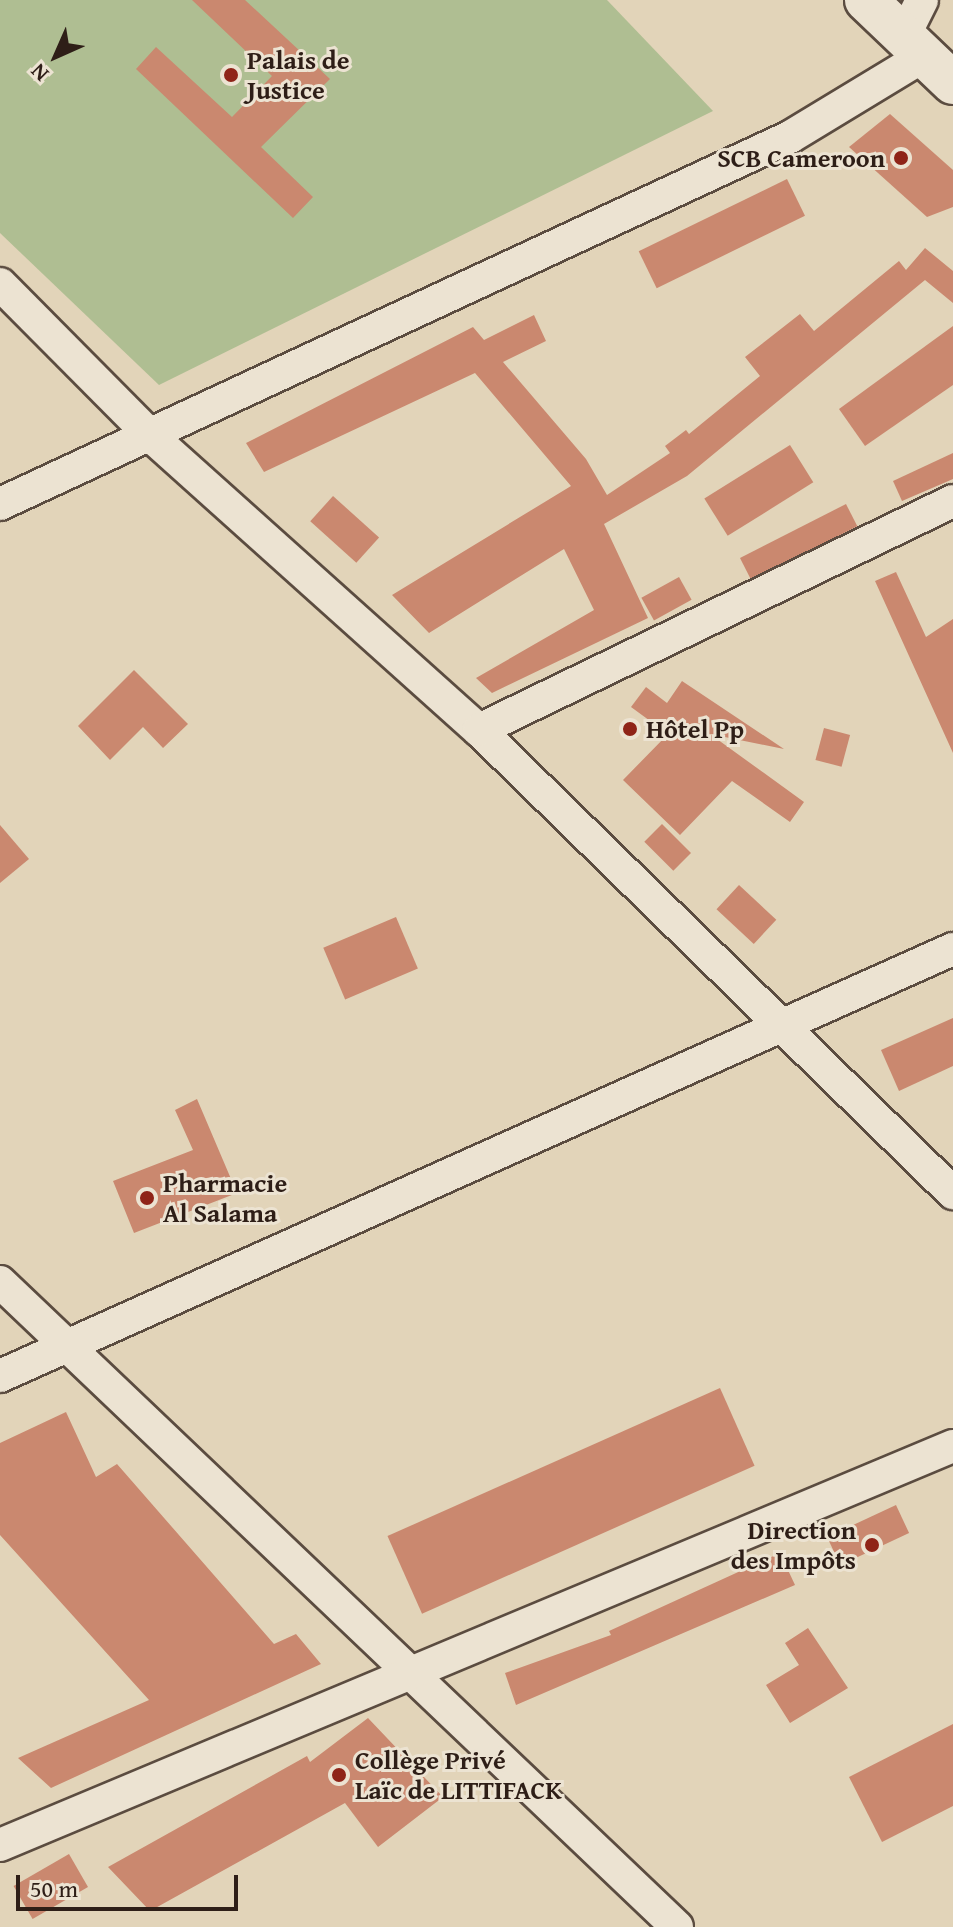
<!DOCTYPE html>
<meta charset="utf-8">
<style>
body{margin:0}
#map{position:relative;width:953px;height:1927px;overflow:hidden;background:#e2d4b9;font-family:"Gentium Book Plus",serif}
div>[style]{position:absolute}
.green>*{inset:0;background:#afbe92}
.building>*{inset:0;background:#ca886f;transform-origin:0 0}
.roads{filter:drop-shadow(2px 0 #5b4c40) drop-shadow(-2px 0 #5b4c40) drop-shadow(0 2px #5b4c40) drop-shadow(0 -2px #5b4c40)}
.minor>*{height:32px;margin:-16px;padding:0 16px;transform-origin:16px;border-radius:16px;background:#ece3d2}
.tertiary>*{height:42px;margin:-21px;padding:0 21px;transform-origin:21px;border-radius:21px;background:#ece3d2}
.dots>*{width:22px;height:22px;translate:-50% -50%;box-sizing:border-box;border:4px solid #ece3d2;border-radius:50%}
span{translate:-50% -50%;white-space:nowrap;text-align:center;line-height:1.15;-webkit-text-stroke:6px #ece3d2;paint-order:stroke}
.poi-label{font-size:26px;color:#2e1e17;font-weight:700}
.left{translate:0 -50%;text-align:left}
.right{translate:-100% -50%;text-align:right}
.north{position:absolute;left:16px;top:16px;width:80px;height:80px;-webkit-text-stroke:6px #ece3d2;paint-order:stroke;rotate:225deg;font-size:22px;font-weight:700;line-height:32px;text-align:center;color:#2e1e17}
.north::after{content:'';display:block;margin:auto;width:28px;height:36px;background:#2e1e17;clip-path:polygon(50% 0,100% 100%,50% 72%,0 100%)}
.scale{position:absolute;left:16px;top:1875px;width:222px;height:36px;box-sizing:border-box;border:4px solid #2e1e17;border-top:0;padding-left:10px;font-size:24px;line-height:28px;white-space:nowrap;color:#2e1e17;-webkit-text-stroke:6px #ece3d2;paint-order:stroke}
</style>
<div id="map">
<div class="green">
<div style="clip-path:polygon(0 0,607px 0,713px 111px,159px 385px,0 233px)"></div>
</div>
<div class="building">
<div style="clip-path:polygon(192px 0,245px 0,330px 79px,261px 147px,313px 197px,293px 218px,136px 69px,156px 47px,232px 117px,272px 76px)"></div>
<div style="clip-path:polygon(890px 114px,953px 170px,953px 207px,927px 217px,849px 147px)"></div>
<div style="left:787px;top:179px;width:41px;height:165px;rotate:64deg"></div>
<div style="clip-path:polygon(925px 248px,953px 271px,953px 303px,925px 280px,687px 476px,604px 524px,648px 618px,492px 693px,476px 678px,594px 610px,564px 549px,429px 633px,392px 595px,571px 486px,475px 373px,264px 472px,246px 443px,473px 327px,484px 340px,534px 315px,546px 341px,503px 362px,586px 459px,607px 495px,670px 453px,665px 446px,686px 430px,689px 434px,760px 376px,745px 357px,800px 314px,814px 331px,899px 261px,906px 270px)"></div>
<div style="clip-path:polygon(953px 326px,953px 385px,865px 446px,839px 409px)"></div>
<div style="left:790px;top:445px;width:44px;height:101px;rotate:58deg"></div>
<div style="clip-path:polygon(953px 453px,953px 479px,902px 501px,893px 481px)"></div>
<div style="left:333px;top:496px;width:62px;height:34px;rotate:42deg"></div>
<div style="left:846px;top:504px;width:25px;height:119px;rotate:63deg"></div>
<div style="clip-path:polygon(896px 572px,926px 637px,953px 619px,953px 753px,875px 581px)"></div>
<div style="left:679px;top:577px;width:26px;height:43px;rotate:61deg"></div>
<div style="clip-path:polygon(134px 670px,188px 724px,163px 748px,143px 727px,110px 760px,78px 726px)"></div>
<div style="clip-path:polygon(682px 681px,784px 749px,710px 734px,804px 802px,790px 822px,732px 781px,680px 835px,623px 780px,668px 734px,631px 707px,646px 687px,667px 703px)"></div>
<div style="left:824px;top:728px;width:27px;height:33px;rotate:15deg"></div>
<div style="left:662px;top:824px;width:41px;height:25px;rotate:45deg"></div>
<div style="clip-path:polygon(0 825px,29px 859px,0 883px)"></div>
<div style="left:739px;top:885px;width:51px;height:33px;rotate:43deg"></div>
<div style="left:396px;top:917px;width:56px;height:79px;rotate:67deg"></div>
<div style="clip-path:polygon(953px 1018px,953px 1066px,899px 1091px,881px 1050px)"></div>
<div style="clip-path:polygon(197px 1099px,237px 1193px,134px 1233px,113px 1181px,193px 1150px,175px 1110px)"></div>
<div style="left:720px;top:1388px;width:85px;height:364px;rotate:66deg"></div>
<div style="clip-path:polygon(66px 1412px,96px 1477px,117px 1464px,274px 1644px,296px 1634px,321px 1664px,51px 1788px,18px 1758px,149px 1700px,0 1535px,0 1443px)"></div>
<div style="left:896px;top:1505px;width:31px;height:76px;rotate:65deg"></div>
<div style="clip-path:polygon(780px 1553px,795px 1585px,516px 1705px,505px 1673px,611px 1635px,609px 1631px)"></div>
<div style="clip-path:polygon(808px 1628px,848px 1688px,790px 1723px,766px 1685px,799px 1665px,785px 1643px)"></div>
<div style="clip-path:polygon(368px 1718px,443px 1797px,378px 1847px,345px 1803px,150px 1911px,108px 1867px,307px 1756px,310px 1762px)"></div>
<div style="clip-path:polygon(953px 1724px,953px 1806px,882px 1842px,849px 1777px)"></div>
<div style="left:69px;top:1854px;width:38px;height:64px;rotate:60deg"></div>
</div>
<div class="roads">
<div class="minor">
<div style="left:904px;top:36px;width:40px;rotate:-63.4deg"></div>
<div style="left:0;top:284px;width:214px;rotate:45.2deg"></div>
<div style="left:151px;top:436px;width:440px;rotate:41.9deg"></div>
<div style="left:479px;top:730px;width:663px;rotate:44.33deg"></div>
<div style="left:0;top:504px;width:871px;rotate:-24.92deg"></div>
<div style="left:790px;top:137px;width:157px;rotate:-31.2deg"></div>
<div style="left:479px;top:730px;width:526px;rotate:-25.79deg"></div>
<div style="left:0;top:1282px;width:935px;rotate:43.61deg"></div>
<div style="left:0;top:1376px;width:1044px;rotate:-24.14deg"></div>
<div style="left:0;top:1845px;width:1033px;rotate:-22.72deg"></div>
</div>
<div class="tertiary">
<div style="left:866px;top:0;width:120px;rotate:43.7deg"></div>
</div>
</div>
<div class="dots">
<div style="left:231px;top:75px;background:#8f2418"></div>
<div style="left:901px;top:158px;background:#8f2418"></div>
<div style="left:630px;top:729px;background:#8f2418"></div>
<div style="left:147px;top:1198px;background:#8f2418"></div>
<div style="left:872px;top:1545px;background:#8f2418"></div>
<div style="left:339px;top:1775px;background:#8f2418"></div>
</div>
<div class="poi-label">
<span class="left" style="left:247px;top:75px">Palais de<br>Justice</span>
<span class="right" style="left:885px;top:158px">SCB Cameroon</span>
<span class="left" style="left:646px;top:729px">Hôtel Pp</span>
<span class="left" style="left:163px;top:1198px">Pharmacie<br>Al Salama</span>
<span class="right" style="left:856px;top:1545px">Direction<br>des Impôts</span>
<span class="left" style="left:355px;top:1775px">Collège Privé<br>Laïc de LITTIFACK</span>
</div>
<div class="north">N</div>
<div class="scale">50 m</div>
</div>
